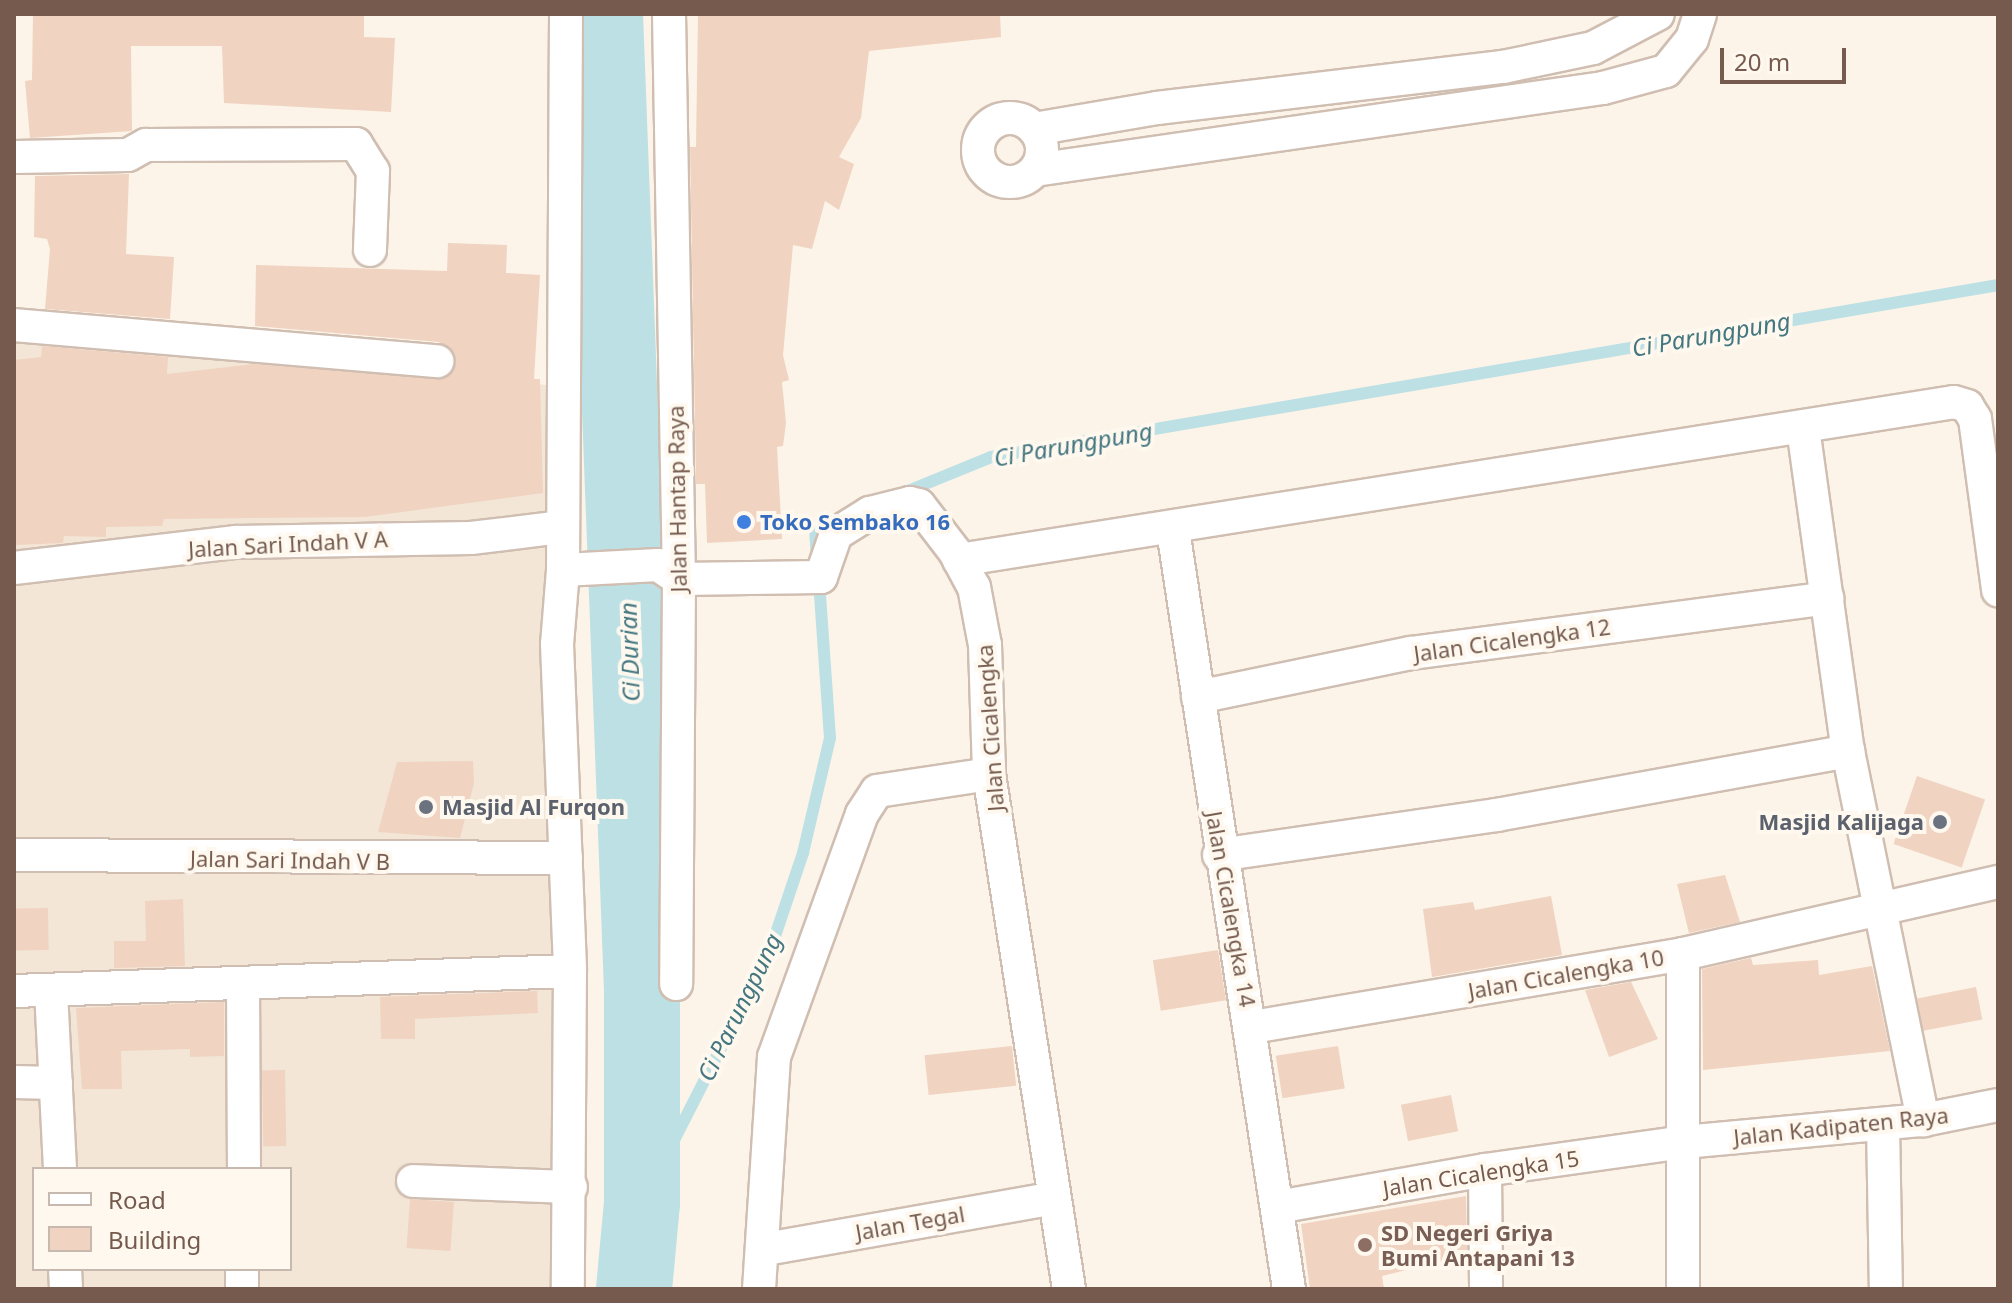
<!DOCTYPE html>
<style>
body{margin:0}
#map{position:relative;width:2012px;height:1303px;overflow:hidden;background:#fcf4e8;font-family:"Noto Sans",sans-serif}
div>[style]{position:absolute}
.residential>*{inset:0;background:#f3e6d7}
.stream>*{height:12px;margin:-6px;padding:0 6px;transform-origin:6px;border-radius:6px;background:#bde0e5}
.river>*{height:76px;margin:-38px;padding:0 38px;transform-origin:38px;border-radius:38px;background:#bde0e5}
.building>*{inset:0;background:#f0d3c1;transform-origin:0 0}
.roads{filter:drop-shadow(2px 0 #cfbeb1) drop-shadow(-2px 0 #cfbeb1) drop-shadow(0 2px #cfbeb1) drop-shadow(0 -2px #cfbeb1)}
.street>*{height:32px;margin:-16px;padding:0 16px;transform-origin:16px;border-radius:16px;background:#fff}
.street>.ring{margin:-16px;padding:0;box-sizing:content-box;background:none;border:32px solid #fff;border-radius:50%}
.dots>*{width:22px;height:22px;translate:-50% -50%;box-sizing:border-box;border:4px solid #fef8ef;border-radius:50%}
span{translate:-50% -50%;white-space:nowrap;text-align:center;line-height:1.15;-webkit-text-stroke:8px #fef8ef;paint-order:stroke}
.street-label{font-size:22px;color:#755a4d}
.shop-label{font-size:22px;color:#366cbe;font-weight:700}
.left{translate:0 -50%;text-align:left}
.worship-label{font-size:22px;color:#5b616d;font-weight:700}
.right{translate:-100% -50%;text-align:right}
.education-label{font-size:22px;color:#785e54;font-weight:700}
.water-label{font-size:24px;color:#447780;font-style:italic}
.frame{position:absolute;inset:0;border:16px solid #755a4d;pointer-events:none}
.legend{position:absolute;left:32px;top:1167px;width:260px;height:104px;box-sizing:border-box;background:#fef8ef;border:2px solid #c7b9ae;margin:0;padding:10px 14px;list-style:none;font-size:24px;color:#755a4d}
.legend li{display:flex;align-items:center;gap:16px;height:40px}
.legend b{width:40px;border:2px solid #c7b9ae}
.scale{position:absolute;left:1720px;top:48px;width:126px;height:36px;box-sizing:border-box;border:4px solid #755a4d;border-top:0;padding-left:10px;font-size:24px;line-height:28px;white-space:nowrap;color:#755a4d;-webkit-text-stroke:6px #fef8ef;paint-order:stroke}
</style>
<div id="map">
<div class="residential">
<div style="clip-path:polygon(evenodd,14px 336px,546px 385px,581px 1054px,560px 1289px,14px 1289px,14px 336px,34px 1169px,290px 1169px,290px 1269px,34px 1269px,34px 1169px)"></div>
</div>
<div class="stream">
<div style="left:903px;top:493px;width:95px;rotate:-22.2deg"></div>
<div style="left:991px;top:457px;width:1022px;rotate:-9.69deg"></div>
<div style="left:817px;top:558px;width:29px;rotate:-94deg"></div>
<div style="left:815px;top:529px;width:25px;rotate:-23deg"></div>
<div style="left:642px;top:1203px;width:280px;rotate:-63deg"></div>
<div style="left:769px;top:954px;width:107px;rotate:-71.4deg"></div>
<div style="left:803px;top:853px;width:118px;rotate:-76.8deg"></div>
<div style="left:830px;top:738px;width:158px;rotate:-94deg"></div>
</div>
<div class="river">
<div style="left:605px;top:14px;width:977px;rotate:87.83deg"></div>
<div style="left:642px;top:990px;width:213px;rotate:90deg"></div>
<div style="left:642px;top:1203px;width:86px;rotate:95.3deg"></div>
</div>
<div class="building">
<div style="clip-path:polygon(33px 14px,364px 14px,364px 37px,395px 38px,391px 112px,224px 103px,222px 46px,131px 46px,132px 131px,30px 138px,25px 81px,32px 80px)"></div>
<div style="clip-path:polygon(698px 14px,1000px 14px,1001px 37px,869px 51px,861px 118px,839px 157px,854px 164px,839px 210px,825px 201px,812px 249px,793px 245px,783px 355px,789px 380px,782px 382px,786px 423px,783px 446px,777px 447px,782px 539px,707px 543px,705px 484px,696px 484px,690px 147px,696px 147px)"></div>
<div style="clip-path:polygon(129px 174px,126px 254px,174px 257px,170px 319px,45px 309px,50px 249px,47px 239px,34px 237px,35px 176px)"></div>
<div style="clip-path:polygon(448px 243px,507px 245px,506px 273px,540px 275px,534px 379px,540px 379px,543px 493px,365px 517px,164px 519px,162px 526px,106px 527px,106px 537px,64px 536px,63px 543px,14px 545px,14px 360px,41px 357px,42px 346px,168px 357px,167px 374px,254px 364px,444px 378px,456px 362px,439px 342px,255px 326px,256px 265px,447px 271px)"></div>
<div style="clip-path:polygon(473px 761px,474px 783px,460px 838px,378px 832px,397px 762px)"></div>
<div style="left:1917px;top:776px;width:72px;height:72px;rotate:19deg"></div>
<div style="clip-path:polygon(1725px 875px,1740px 922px,1689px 933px,1677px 884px)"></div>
<div style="clip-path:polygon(1551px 896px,1562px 955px,1432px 977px,1423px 909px,1473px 902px,1475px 910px)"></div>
<div style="clip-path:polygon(183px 899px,185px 966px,114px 968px,114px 941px,146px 941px,145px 901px)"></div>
<div style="left:48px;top:908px;width:42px;height:34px;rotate:89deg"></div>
<div style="left:1218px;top:950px;width:51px;height:66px;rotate:81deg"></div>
<div style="clip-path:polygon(1751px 958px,1753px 965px,1818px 960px,1819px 975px,1872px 966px,1890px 1051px,1703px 1070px,1702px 969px)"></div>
<div style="clip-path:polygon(1631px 982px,1658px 1039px,1609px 1057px,1585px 990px)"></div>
<div style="left:1976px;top:987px;width:33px;height:60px;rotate:79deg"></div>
<div style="clip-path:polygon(537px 991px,538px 1013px,415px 1019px,415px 1039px,381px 1039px,380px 997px)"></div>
<div style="clip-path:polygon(224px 1002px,224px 1056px,190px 1057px,190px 1049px,121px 1051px,122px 1089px,82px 1089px,76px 1008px)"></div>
<div style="left:1012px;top:1046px;width:40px;height:88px;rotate:84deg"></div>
<div style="left:1338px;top:1046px;width:43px;height:63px;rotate:81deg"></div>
<div style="left:285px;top:1070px;width:76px;height:23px;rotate:89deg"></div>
<div style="left:1451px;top:1095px;width:37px;height:51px;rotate:79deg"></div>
<div style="clip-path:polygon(1466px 1196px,1467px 1255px,1382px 1276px,1384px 1289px,1310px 1289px,1301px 1224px)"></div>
<div style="left:410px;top:1199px;width:44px;height:49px;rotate:4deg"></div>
</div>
<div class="roads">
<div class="street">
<div style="left:566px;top:14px;width:556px;rotate:90.31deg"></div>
<div style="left:563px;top:570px;width:74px;rotate:94.6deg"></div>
<div style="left:557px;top:644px;width:327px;rotate:87.7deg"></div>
<div style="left:570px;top:971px;width:318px;rotate:90.4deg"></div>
<div style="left:669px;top:14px;width:565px;rotate:88.99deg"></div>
<div style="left:679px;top:579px;width:405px;rotate:90.4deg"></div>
<div class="ring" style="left:978px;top:118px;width:32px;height:32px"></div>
<div style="left:1034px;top:129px;width:125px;rotate:-9.7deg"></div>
<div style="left:1157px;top:108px;width:348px;rotate:-6.8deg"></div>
<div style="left:1503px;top:67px;width:92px;rotate:-11.9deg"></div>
<div style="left:1593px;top:48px;width:73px;rotate:-27.6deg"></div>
<div style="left:14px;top:157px;width:114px;rotate:-1deg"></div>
<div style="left:128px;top:155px;width:21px;rotate:-29deg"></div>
<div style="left:146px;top:145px;width:210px;rotate:-0.3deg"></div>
<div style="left:356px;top:144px;width:32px;rotate:58deg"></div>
<div style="left:373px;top:171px;width:79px;rotate:92.2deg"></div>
<div style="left:1035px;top:170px;width:574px;rotate:-8.21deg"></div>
<div style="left:1603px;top:88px;width:65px;rotate:-15.1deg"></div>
<div style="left:1666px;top:71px;width:41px;rotate:-50.9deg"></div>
<div style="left:1692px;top:39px;width:26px;rotate:-72deg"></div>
<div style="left:14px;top:325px;width:425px;rotate:4.9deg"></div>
<div style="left:1803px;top:428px;width:326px;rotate:82.1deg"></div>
<div style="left:1848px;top:751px;width:377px;rotate:78.5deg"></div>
<div style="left:1173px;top:530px;width:768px;rotate:81.31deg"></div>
<div style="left:959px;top:560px;width:1007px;rotate:-9.02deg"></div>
<div style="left:1954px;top:402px;width:14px;rotate:17deg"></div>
<div style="left:1967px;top:406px;width:15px;rotate:58deg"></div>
<div style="left:1975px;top:419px;width:173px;rotate:82.3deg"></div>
<div style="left:14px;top:568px;width:224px;rotate:-6.7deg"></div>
<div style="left:236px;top:542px;width:235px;rotate:-1deg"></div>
<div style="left:471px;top:538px;width:92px;rotate:-6.9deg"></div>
<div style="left:563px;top:570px;width:95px;rotate:-3deg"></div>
<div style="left:658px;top:565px;width:25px;rotate:34deg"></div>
<div style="left:679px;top:579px;width:142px;rotate:-0.8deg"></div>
<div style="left:821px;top:577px;width:46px;rotate:-70.8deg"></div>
<div style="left:836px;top:534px;width:40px;rotate:-32deg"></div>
<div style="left:870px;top:513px;width:41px;rotate:-14deg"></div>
<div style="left:910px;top:503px;width:9px;rotate:13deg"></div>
<div style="left:919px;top:505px;width:59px;rotate:52.5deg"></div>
<div style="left:955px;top:552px;width:40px;rotate:62deg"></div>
<div style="left:974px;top:587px;width:59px;rotate:79.3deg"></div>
<div style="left:985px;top:645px;width:129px;rotate:88.2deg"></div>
<div style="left:989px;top:774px;width:521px;rotate:81.17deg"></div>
<div style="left:1198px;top:697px;width:217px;rotate:-11.7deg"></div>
<div style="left:1411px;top:653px;width:420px;rotate:-7.5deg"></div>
<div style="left:14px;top:855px;width:552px;rotate:0.31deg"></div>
<div style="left:1219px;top:855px;width:281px;rotate:-8.2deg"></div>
<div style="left:1497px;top:815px;width:357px;rotate:-10.3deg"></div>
<div style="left:1683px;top:954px;width:335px;rotate:90deg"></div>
<div style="left:243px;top:984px;width:185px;rotate:89.7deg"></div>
<div style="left:14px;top:991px;width:556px;rotate:-2.06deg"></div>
<div style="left:51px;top:991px;width:178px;rotate:87.1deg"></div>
<div style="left:1252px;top:1027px;width:437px;rotate:-9.6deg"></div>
<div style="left:1683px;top:954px;width:323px;rotate:-12.9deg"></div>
<div style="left:14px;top:1082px;width:42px;rotate:1.4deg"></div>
<div style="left:1883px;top:1124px;width:165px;rotate:89deg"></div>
<div style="left:1485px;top:1170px;width:119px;rotate:89.5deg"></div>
<div style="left:413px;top:1181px;width:158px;rotate:2.2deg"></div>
<div style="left:1278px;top:1207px;width:210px;rotate:-10.1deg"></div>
<div style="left:1485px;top:1170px;width:201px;rotate:-8deg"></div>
<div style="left:1684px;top:1142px;width:240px;rotate:-5.3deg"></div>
<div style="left:1923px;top:1120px;width:76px;rotate:-11.3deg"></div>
<div style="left:766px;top:1249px;width:292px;rotate:-10deg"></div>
<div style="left:65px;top:1269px;width:20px;rotate:87deg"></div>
<div style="left:242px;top:1289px;width:20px;rotate:-90deg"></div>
<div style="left:759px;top:1289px;width:232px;rotate:-86.3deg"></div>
<div style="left:774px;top:1057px;width:258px;rotate:-70.1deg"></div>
<div style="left:862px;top:814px;width:27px;rotate:-57deg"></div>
<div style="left:877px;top:791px;width:113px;rotate:-8.6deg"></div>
</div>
</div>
<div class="dots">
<div style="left:744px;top:522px;background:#3f7fe0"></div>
<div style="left:426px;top:807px;background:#6b7280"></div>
<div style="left:1940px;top:822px;background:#6b7280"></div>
<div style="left:1365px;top:1245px;background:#8d6e63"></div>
</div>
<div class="street-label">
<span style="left:677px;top:499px;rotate:-91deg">Jalan Hantap Raya</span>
<span style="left:288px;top:544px;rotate:-3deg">Jalan Sari Indah V A</span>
<span style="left:1512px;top:640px;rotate:-8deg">Jalan Cicalengka 12</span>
<span style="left:990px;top:728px;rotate:-94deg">Jalan Cicalengka</span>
<span style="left:290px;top:860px;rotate:1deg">Jalan Sari Indah V B</span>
<span style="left:1231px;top:909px;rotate:80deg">Jalan Cicalengka 14</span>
<span style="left:1566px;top:974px;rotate:-10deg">Jalan Cicalengka 10</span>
<span style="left:1841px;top:1126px;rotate:-6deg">Jalan Kadipaten Raya</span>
<span style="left:1481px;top:1173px;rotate:-9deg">Jalan Cicalengka 15</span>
<span style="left:910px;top:1223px;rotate:-10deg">Jalan Tegal</span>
</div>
<div class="shop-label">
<span class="left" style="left:760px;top:522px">Toko Sembako 16</span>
</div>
<div class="worship-label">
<span class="left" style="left:442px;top:807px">Masjid Al Furqon</span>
<span class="right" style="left:1924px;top:822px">Masjid Kalijaga</span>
</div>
<div class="education-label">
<span class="left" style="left:1381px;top:1245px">SD Negeri Griya<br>Bumi Antapani 13</span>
</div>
<div class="water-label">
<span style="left:1711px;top:334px;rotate:-10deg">Ci Parungpung</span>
<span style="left:1073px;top:444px;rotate:-10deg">Ci Parungpung</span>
<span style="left:629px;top:652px;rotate:-92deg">Ci Durian</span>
<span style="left:739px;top:1007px;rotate:-64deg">Ci Parungpung</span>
</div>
<div class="frame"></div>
<ul class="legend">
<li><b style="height:10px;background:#fff"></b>Road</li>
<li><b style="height:22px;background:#f0d3c1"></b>Building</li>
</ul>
<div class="scale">20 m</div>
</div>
